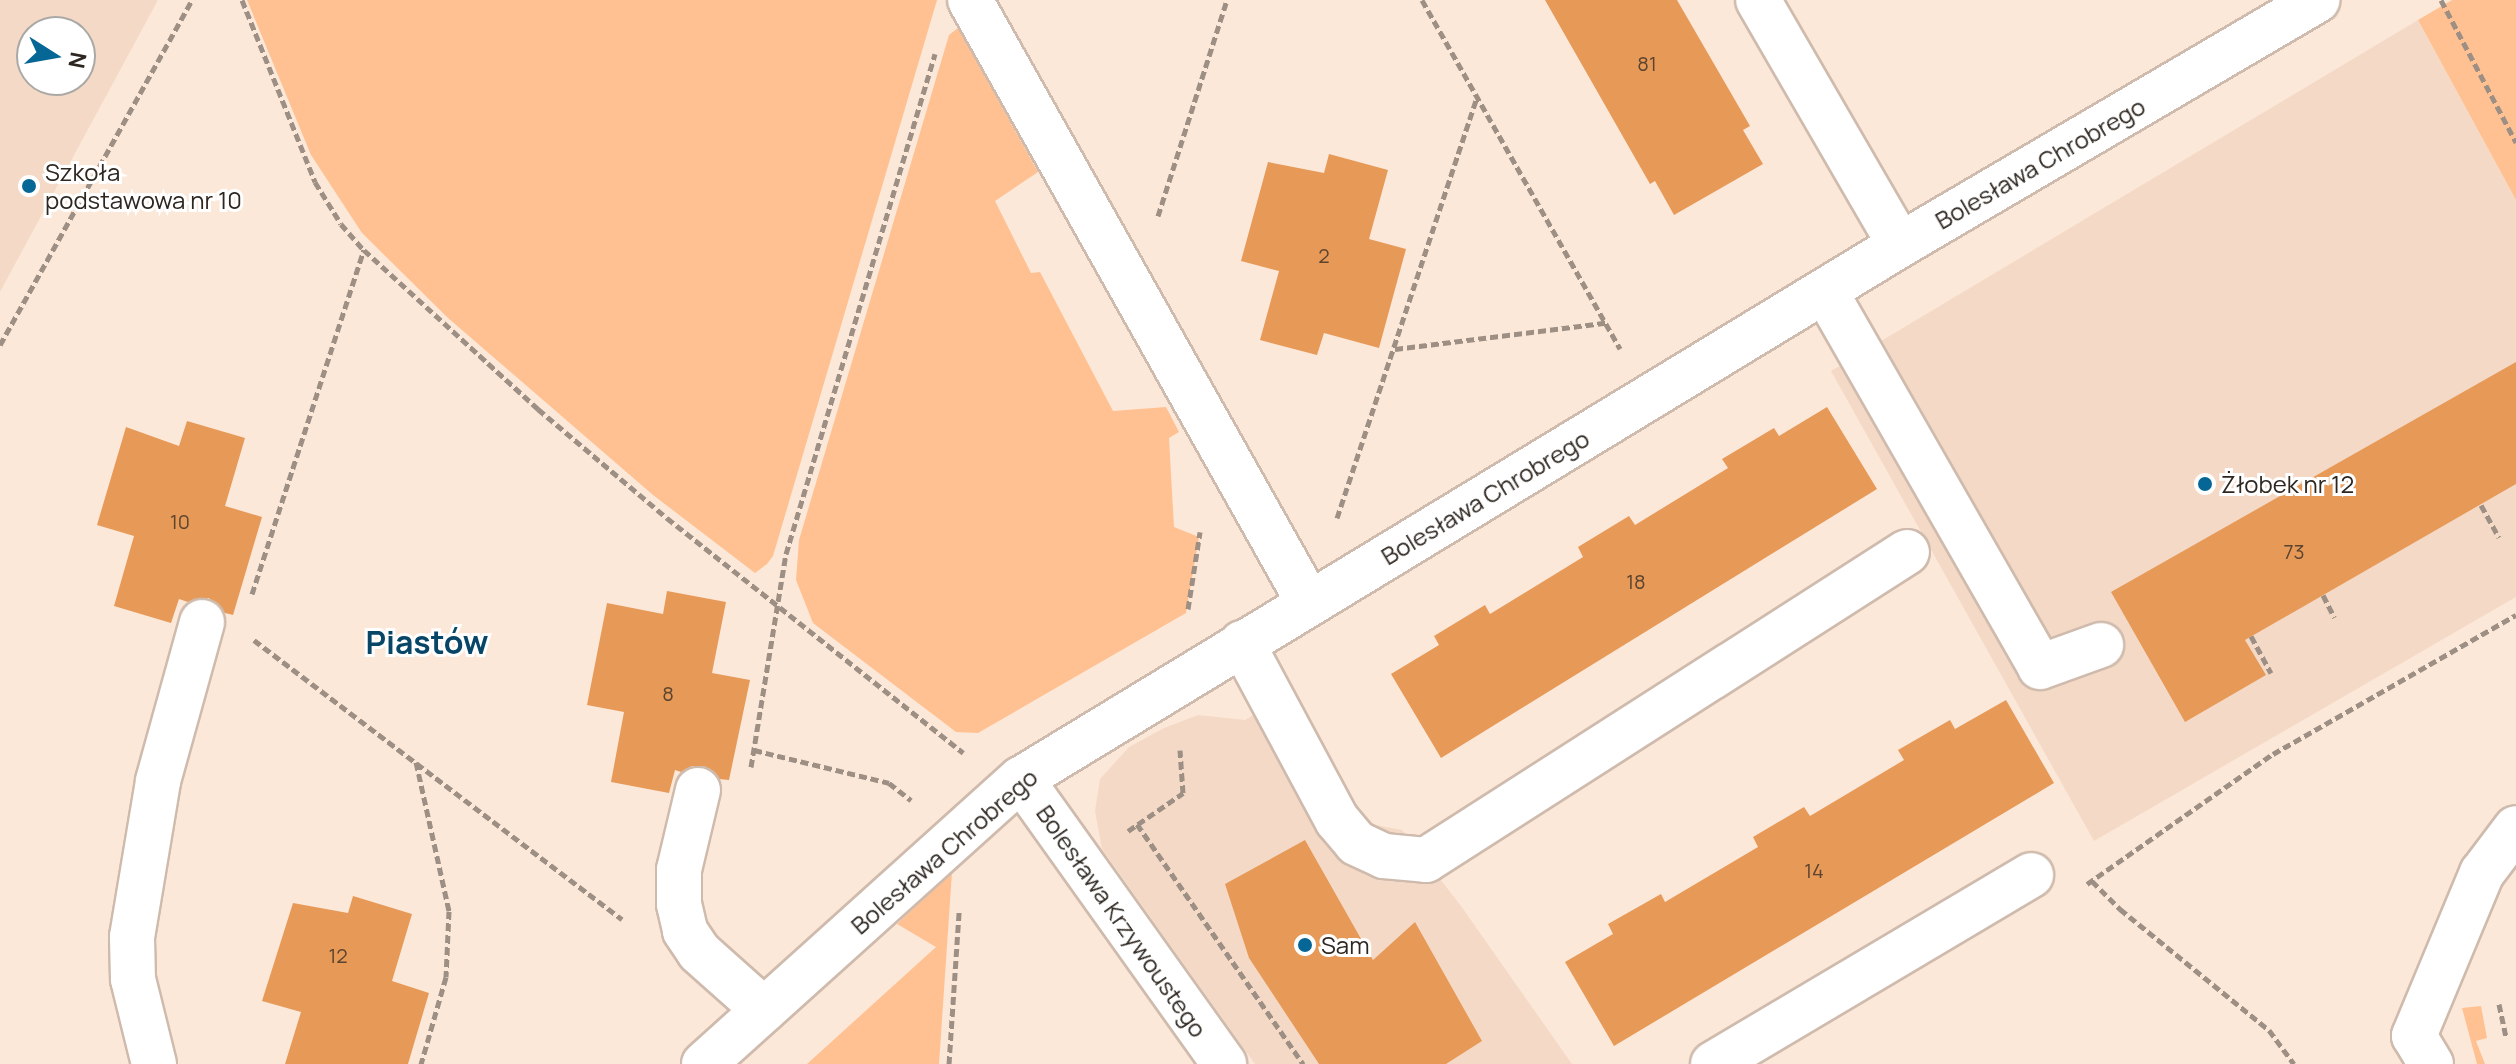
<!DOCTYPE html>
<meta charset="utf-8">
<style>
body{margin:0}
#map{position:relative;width:2516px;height:1064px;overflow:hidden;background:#fce8d9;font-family:Manrope,sans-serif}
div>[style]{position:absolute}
.built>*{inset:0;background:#f4dac6}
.green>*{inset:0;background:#ffc191}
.building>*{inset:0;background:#e79958}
.path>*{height:5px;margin-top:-2.5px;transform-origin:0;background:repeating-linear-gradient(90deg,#9d8f84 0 8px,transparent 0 12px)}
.roads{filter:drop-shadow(2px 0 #cfbbad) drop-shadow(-2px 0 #cfbbad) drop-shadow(0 2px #cfbbad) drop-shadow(0 -2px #cfbbad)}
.minor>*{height:44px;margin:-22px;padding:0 22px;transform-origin:22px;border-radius:22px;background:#fff}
.dots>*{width:22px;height:22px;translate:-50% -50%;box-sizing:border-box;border:4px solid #fff;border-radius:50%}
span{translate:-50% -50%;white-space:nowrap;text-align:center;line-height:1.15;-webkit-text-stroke:6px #fff;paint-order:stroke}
.number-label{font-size:20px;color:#5c442f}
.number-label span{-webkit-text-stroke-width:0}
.street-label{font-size:24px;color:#2e2721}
.poi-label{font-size:24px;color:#2e2721}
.left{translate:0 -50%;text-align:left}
.district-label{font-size:32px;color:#084667;font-weight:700}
.north{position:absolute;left:16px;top:16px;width:80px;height:80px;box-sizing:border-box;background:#fff;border:2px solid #aba9a6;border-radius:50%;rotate:101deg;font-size:22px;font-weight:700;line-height:32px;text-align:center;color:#2e2721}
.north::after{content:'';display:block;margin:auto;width:28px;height:36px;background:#066796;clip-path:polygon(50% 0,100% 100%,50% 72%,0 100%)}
</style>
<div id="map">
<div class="built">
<div style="clip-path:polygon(evenodd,0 0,158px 0,0 292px,0 0,32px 32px,80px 32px,80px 80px,32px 80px,32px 32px)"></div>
<div style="clip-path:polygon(2418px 20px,2516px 200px,2516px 597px,2094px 841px,1831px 371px)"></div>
<div style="clip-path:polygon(1283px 696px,1352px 814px,1376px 825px,1402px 830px,1461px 906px,1572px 1064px,1255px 1064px,1102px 849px,1095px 811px,1100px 779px,1129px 747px,1164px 728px,1198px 715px,1245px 720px)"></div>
</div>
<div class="green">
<div style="clip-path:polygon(247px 0,937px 0,773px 556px,767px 564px,755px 573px,653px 495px,448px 318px,362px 233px,311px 155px)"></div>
<div style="clip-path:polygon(2452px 0,2516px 0,2516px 200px,2418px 20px)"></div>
<div style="clip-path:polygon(958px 28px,1038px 172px,995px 201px,1031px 273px,1040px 272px,1113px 411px,1166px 407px,1179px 432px,1169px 438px,1174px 527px,1199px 537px,1186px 613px,978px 733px,956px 732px,813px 623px,796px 580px,799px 540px,949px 35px)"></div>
<div style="clip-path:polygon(952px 872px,939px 1064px,807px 1064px,936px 947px,897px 924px)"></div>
<div style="clip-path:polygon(2481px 1006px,2487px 1038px,2476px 1041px,2485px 1064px,2477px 1064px,2462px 1008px)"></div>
</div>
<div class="building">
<div style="clip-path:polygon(1545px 0,1677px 0,1750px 126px,1743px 130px,1763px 164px,1674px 215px,1655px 181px,1650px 184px)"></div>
<div style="clip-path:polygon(1329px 154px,1388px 170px,1369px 239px,1406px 249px,1379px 348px,1324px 333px,1317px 355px,1260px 340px,1279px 271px,1241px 261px,1268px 162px,1324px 173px)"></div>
<div style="clip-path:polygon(2516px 362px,2516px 484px,2245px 640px,2266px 675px,2185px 722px,2111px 592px)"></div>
<div style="clip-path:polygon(1827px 407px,1877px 489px,1441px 758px,1391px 674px,1439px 645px,1434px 636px,1485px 605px,1490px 614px,1583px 557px,1578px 547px,1629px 516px,1635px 525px,1728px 468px,1722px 459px,1774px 428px,1779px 436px)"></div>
<div style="clip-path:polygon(187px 421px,245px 438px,225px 506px,262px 517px,233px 615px,225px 613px,209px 598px,188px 602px,179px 599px,171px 623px,114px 606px,134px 536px,97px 525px,126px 427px,179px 446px)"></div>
<div style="clip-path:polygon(667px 591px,726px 602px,712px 673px,750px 680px,729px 780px,719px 779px,704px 766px,692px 766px,681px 772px,675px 770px,669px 793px,611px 782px,624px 712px,587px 705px,607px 603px,663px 614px)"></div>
<div style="clip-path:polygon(2006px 700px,2054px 783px,1614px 1046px,1565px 962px,1613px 934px,1608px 924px,1661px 894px,1665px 902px,1758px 847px,1753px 837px,1804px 807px,1810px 816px,1904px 760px,1898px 750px,1950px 720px,1955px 729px)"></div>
<div style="clip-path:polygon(1305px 840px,1373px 960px,1415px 922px,1482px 1041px,1446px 1064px,1319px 1064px,1249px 958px,1225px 884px)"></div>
<div style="clip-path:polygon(353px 896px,412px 914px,392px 981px,429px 993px,408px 1064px,285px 1064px,301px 1012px,262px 1001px,293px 903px,348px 913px)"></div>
</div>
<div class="path">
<div style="left:242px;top:0;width:196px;rotate:68.1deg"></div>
<div style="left:315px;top:182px;width:49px;rotate:58.2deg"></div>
<div style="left:341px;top:224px;width:35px;rotate:49deg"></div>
<div style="left:364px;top:250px;width:236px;rotate:42.4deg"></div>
<div style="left:538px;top:409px;width:169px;rotate:40.2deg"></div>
<div style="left:667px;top:518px;width:378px;rotate:38.4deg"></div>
<div style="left:1422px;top:0;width:401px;rotate:60.4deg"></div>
<div style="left:2441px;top:0;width:161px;rotate:62.2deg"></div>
<div style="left:1158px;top:216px;width:227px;rotate:-72.3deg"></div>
<div style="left:0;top:345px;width:395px;rotate:-60.9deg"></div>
<div style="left:1395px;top:349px;width:212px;rotate:-7.1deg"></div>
<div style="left:2481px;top:505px;width:37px;rotate:61deg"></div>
<div style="left:1337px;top:518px;width:444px;rotate:-71.6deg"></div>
<div style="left:252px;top:594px;width:362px;rotate:-72deg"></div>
<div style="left:2323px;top:595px;width:25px;rotate:63deg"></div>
<div style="left:1188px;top:609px;width:78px;rotate:-81.1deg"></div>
<div style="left:2251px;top:636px;width:42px;rotate:61.6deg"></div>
<div style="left:254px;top:640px;width:462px;rotate:37.2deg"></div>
<div style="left:754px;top:750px;width:139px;rotate:13.7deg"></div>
<div style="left:889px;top:783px;width:28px;rotate:38deg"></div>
<div style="left:416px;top:762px;width:153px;rotate:77.5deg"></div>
<div style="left:449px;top:911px;width:66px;rotate:92.6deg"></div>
<div style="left:446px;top:977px;width:91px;rotate:106deg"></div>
<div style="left:751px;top:767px;width:216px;rotate:-80.7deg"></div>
<div style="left:786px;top:554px;width:522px;rotate:-73.41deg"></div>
<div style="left:1137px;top:824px;width:292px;rotate:55.3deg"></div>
<div style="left:1128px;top:831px;width:67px;rotate:-34.6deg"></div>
<div style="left:1183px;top:793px;width:43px;rotate:-94deg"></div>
<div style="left:2092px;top:881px;width:40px;rotate:45deg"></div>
<div style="left:2120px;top:909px;width:192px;rotate:39.1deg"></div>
<div style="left:2269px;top:1030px;width:42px;rotate:53.7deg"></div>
<div style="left:2087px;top:884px;width:227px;rotate:-35deg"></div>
<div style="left:2273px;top:754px;width:280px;rotate:-29.8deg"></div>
<div style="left:2499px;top:1004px;width:35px;rotate:78deg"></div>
<div style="left:949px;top:1064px;width:152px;rotate:-86.2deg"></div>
</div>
<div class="roads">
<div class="minor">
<div style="left:970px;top:0;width:692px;rotate:60.66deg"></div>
<div style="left:1758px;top:0;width:283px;rotate:59.9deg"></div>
<div style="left:1825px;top:291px;width:433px;rotate:60.2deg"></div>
<div style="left:2040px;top:667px;width:65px;rotate:-19.8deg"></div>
<div style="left:1242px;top:643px;width:201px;rotate:61.8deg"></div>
<div style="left:1337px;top:820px;width:30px;rotate:50deg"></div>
<div style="left:1356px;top:843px;width:31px;rotate:25deg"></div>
<div style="left:1384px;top:856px;width:42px;rotate:5.4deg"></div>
<div style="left:1426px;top:860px;width:571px;rotate:-32.63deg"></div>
<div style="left:1021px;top:779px;width:350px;rotate:54.5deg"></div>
<div style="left:698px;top:790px;width:82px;rotate:103.4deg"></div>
<div style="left:679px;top:870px;width:34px;rotate:90deg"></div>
<div style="left:679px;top:904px;width:28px;rotate:77deg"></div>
<div style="left:685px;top:931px;width:25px;rotate:56deg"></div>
<div style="left:699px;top:952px;width:87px;rotate:41.7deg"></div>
<div style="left:154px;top:1064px;width:88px;rotate:-103.9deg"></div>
<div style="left:133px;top:979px;width:42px;rotate:-91.4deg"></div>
<div style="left:132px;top:937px;width:158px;rotate:-80.5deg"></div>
<div style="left:158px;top:781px;width:165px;rotate:-74.5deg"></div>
<div style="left:704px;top:1064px;width:426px;rotate:-42deg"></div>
<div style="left:1021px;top:779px;width:1028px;rotate:-31.28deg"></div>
<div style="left:1900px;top:245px;width:484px;rotate:-30.4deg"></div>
<div style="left:1713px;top:1064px;width:370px;rotate:-30.7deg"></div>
<div style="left:2431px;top:1064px;width:33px;rotate:-121deg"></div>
<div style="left:2414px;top:1036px;width:177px;rotate:-67.4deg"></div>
<div style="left:2482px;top:873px;width:56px;rotate:-52.9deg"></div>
</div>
</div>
<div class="dots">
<div style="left:29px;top:186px;background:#066796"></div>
<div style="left:2205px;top:484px;background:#066796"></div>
<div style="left:1305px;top:945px;background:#066796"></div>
</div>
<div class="number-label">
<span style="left:1647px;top:63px">81</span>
<span style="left:1324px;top:255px">2</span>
<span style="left:180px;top:521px">10</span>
<span style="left:2294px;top:551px">73</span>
<span style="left:1636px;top:581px">18</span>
<span style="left:668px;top:693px">8</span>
<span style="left:1814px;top:870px">14</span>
<span style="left:338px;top:955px">12</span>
</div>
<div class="street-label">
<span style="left:2040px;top:163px;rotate:-30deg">Bolesława Chrobrego</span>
<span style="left:1485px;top:497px;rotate:-31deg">Bolesława Chrobrego</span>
<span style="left:944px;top:851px;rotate:-41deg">Bolesława Chrobrego</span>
<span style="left:1122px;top:921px;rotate:55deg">Bolesława Krzywoustego</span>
</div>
<div class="poi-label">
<span class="left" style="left:45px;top:186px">Szkoła<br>podstawowa nr 10</span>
<span class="left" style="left:2221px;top:484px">Żłobek nr 12</span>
<span class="left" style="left:1321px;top:945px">Sam</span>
</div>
<div class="district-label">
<span style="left:427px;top:642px">Piastów</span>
</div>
<div class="north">N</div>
</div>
